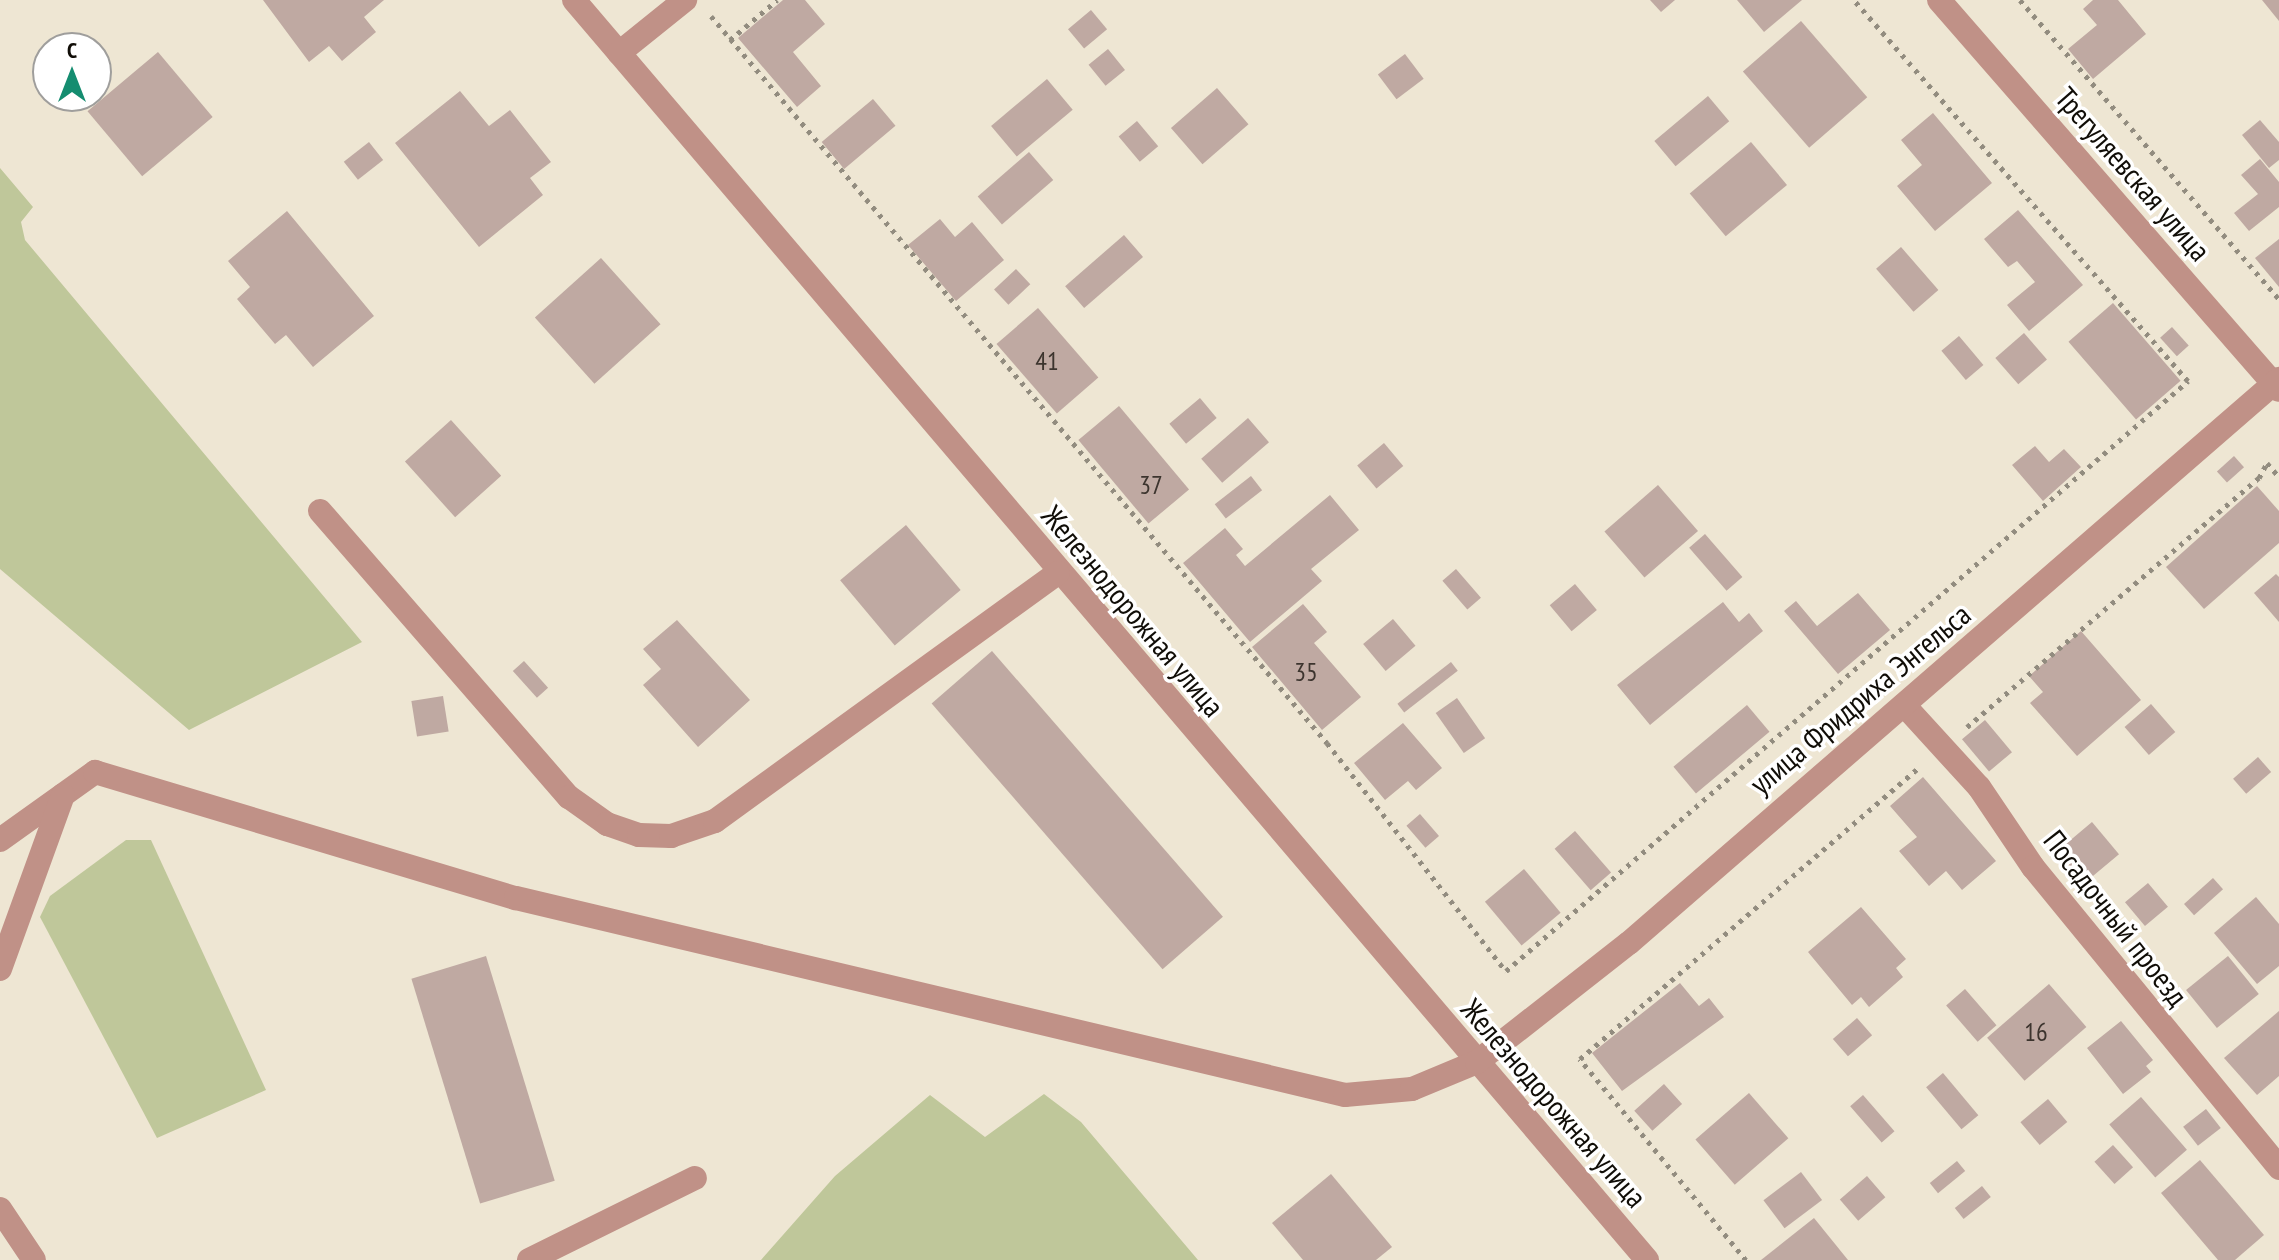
<!DOCTYPE html>
<meta charset="utf-8">
<style>
body{margin:0}
#map{position:relative;width:2279px;height:1260px;overflow:hidden;background:#eee6d3;font-family:"PT Sans Narrow",sans-serif}
div>[style]{position:absolute}
.green>*{inset:0;background:#bfc79a}
.building>*{inset:0;background:#bfa9a2;transform-origin:0 0}
.path>*{height:5px;margin-top:-2.5px;transform-origin:0;background:repeating-linear-gradient(90deg,#928c7f 0 4px,transparent 0 10px)}
.minor>*{height:24px;margin:-12px;padding:0 12px;transform-origin:12px;border-radius:12px;background:#c09187}
span{translate:-50% -50%;white-space:nowrap;text-align:center;line-height:1.15;-webkit-text-stroke:7px #fff;paint-order:stroke}
.number-label{font-size:26px;color:#3c342e}
.number-label span{-webkit-text-stroke-width:0}
.street-label{font-size:30px;color:#100d07}
.north{position:absolute;left:32px;top:32px;width:80px;height:80px;box-sizing:border-box;background:#fff;border:2px solid #9f9e9c;border-radius:50%;rotate:0deg;font-size:22px;font-weight:700;line-height:32px;text-align:center;color:#100d07}
.north::after{content:'';display:block;margin:auto;width:28px;height:36px;background:#158d70;clip-path:polygon(50% 0,100% 100%,50% 72%,0 100%)}
</style>
<div id="map">
<div class="green">
<div style="clip-path:polygon(0 168px,33px 207px,21px 222px,25px 240px,362px 642px,189px 730px,0 569px)"></div>
<div style="clip-path:polygon(126px 840px,151px 840px,266px 1090px,157px 1138px,40px 917px,50px 896px)"></div>
<div style="clip-path:polygon(1044px 1094px,1081px 1122px,1198px 1260px,761px 1260px,835px 1176px,930px 1095px,985px 1137px)"></div>
</div>
<div class="building">
<div style="clip-path:polygon(263px 0,384px 0,364px 17px,376px 32px,342px 61px,329px 46px,309px 62px)"></div>
<div style="clip-path:polygon(783px 0,805px 0,825px 24px,793px 52px,821px 86px,797px 107px,738px 38px)"></div>
<div style="clip-path:polygon(1650px 0,1675px 0,1661px 12px)"></div>
<div style="clip-path:polygon(1737px 0,1802px 0,1764px 32px)"></div>
<div style="clip-path:polygon(2093px 0,2118px 0,2146px 34px,2093px 79px,2068px 49px,2097px 25px,2083px 9px)"></div>
<div style="clip-path:polygon(2262px 0,2279px 0,2279px 21px)"></div>
<div style="left:1091px;top:10px;width:25px;height:30px;rotate:50deg"></div>
<div style="left:1801px;top:21px;width:101px;height:77px;rotate:49deg"></div>
<div style="left:1108px;top:49px;width:27px;height:25px;rotate:51deg"></div>
<div style="left:158px;top:52px;width:85px;height:92px;rotate:50deg"></div>
<div style="left:1405px;top:54px;width:31px;height:34px;rotate:53deg"></div>
<div style="left:1047px;top:79px;width:40px;height:73px;rotate:50deg"></div>
<div style="left:1217px;top:88px;width:48px;height:61px;rotate:49deg"></div>
<div style="clip-path:polygon(460px 91px,489px 126px,510px 110px,551px 162px,530px 178px,543px 195px,479px 247px,395px 143px)"></div>
<div style="left:1708px;top:96px;width:33px;height:70px;rotate:50deg"></div>
<div style="left:873px;top:99px;width:35px;height:67px;rotate:50deg"></div>
<div style="clip-path:polygon(1933px 113px,1992px 183px,1935px 231px,1897px 186px,1922px 165px,1901px 140px)"></div>
<div style="clip-path:polygon(2260px 120px,2279px 142px,2279px 160px,2269px 168px,2242px 135px)"></div>
<div style="left:1137px;top:121px;width:33px;height:24px;rotate:50deg"></div>
<div style="left:369px;top:142px;width:23px;height:32px;rotate:52deg"></div>
<div style="left:1751px;top:142px;width:56px;height:80px;rotate:50deg"></div>
<div style="left:1029px;top:152px;width:37px;height:68px;rotate:49deg"></div>
<div style="clip-path:polygon(2260px 159px,2279px 182px,2279px 207px,2249px 231px,2234px 213px,2258px 194px,2241px 175px)"></div>
<div style="clip-path:polygon(2018px 210px,2083px 285px,2029px 331px,2007px 305px,2035px 282px,2017px 261px,2008px 267px,1984px 239px)"></div>
<div style="clip-path:polygon(287px 211px,374px 316px,313px 367px,286px 335px,275px 344px,237px 299px,250px 287px,228px 261px)"></div>
<div style="clip-path:polygon(940px 219px,955px 237px,972px 222px,1004px 260px,956px 301px,908px 245px)"></div>
<div style="left:1124px;top:235px;width:29px;height:78px;rotate:49deg"></div>
<div style="clip-path:polygon(2279px 239px,2279px 287px,2255px 258px)"></div>
<div style="left:1901px;top:247px;width:57px;height:33px;rotate:49deg"></div>
<div style="left:601px;top:258px;width:89px;height:89px;rotate:48deg"></div>
<div style="left:1016px;top:269px;width:21px;height:30px;rotate:47deg"></div>
<div style="left:2113px;top:303px;width:103px;height:59px;rotate:49deg"></div>
<div style="left:1038px;top:308px;width:92px;height:55px;rotate:49deg"></div>
<div style="left:2172px;top:327px;width:25px;height:16px;rotate:48deg"></div>
<div style="left:2024px;top:333px;width:35px;height:38px;rotate:49deg"></div>
<div style="left:1959px;top:336px;width:38px;height:23px;rotate:50deg"></div>
<div style="left:1200px;top:398px;width:26px;height:40px;rotate:50deg"></div>
<div style="left:1119px;top:406px;width:109px;height:53px;rotate:50deg"></div>
<div style="left:1248px;top:418px;width:32px;height:62px;rotate:49deg"></div>
<div style="left:451px;top:420px;width:75px;height:62px;rotate:48deg"></div>
<div style="left:1384px;top:443px;width:30px;height:35px;rotate:50deg"></div>
<div style="clip-path:polygon(2035px 446px,2049px 462px,2064px 449px,2081px 467px,2043px 501px,2012px 465px)"></div>
<div style="left:2234px;top:456px;width:15px;height:23px;rotate:48deg"></div>
<div style="left:1251px;top:476px;width:18px;height:46px;rotate:52deg"></div>
<div style="left:1658px;top:485px;width:61px;height:71px;rotate:49deg"></div>
<div style="clip-path:polygon(2257px 486px,2279px 511px,2279px 543px,2204px 609px,2166px 567px)"></div>
<div style="clip-path:polygon(1330px 495px,1359px 530px,1311px 569px,1322px 581px,1250px 642px,1183px 563px,1225px 528px,1243px 549px,1236px 555px,1245px 566px)"></div>
<div style="left:906px;top:525px;width:85px;height:86px;rotate:50deg"></div>
<div style="left:1705px;top:534px;width:57px;height:21px;rotate:49deg"></div>
<div style="left:1456px;top:569px;width:38px;height:18px;rotate:49deg"></div>
<div style="clip-path:polygon(2276px 574px,2279px 577px,2279px 622px,2254px 593px)"></div>
<div style="left:1575px;top:584px;width:34px;height:33px;rotate:50deg"></div>
<div style="clip-path:polygon(1858px 593px,1890px 630px,1838px 674px,1784px 611px,1796px 601px,1817px 626px)"></div>
<div style="clip-path:polygon(1723px 602px,1739px 622px,1749px 613px,1763px 631px,1650px 725px,1617px 685px)"></div>
<div style="clip-path:polygon(1303px 604px,1327px 632px,1314px 643px,1361px 697px,1322px 730px,1252px 647px)"></div>
<div style="left:1393px;top:619px;width:35px;height:39px;rotate:50deg"></div>
<div style="clip-path:polygon(677px 620px,750px 700px,698px 747px,643px 685px,661px 669px,643px 649px)"></div>
<div style="clip-path:polygon(2081px 631px,2141px 700px,2077px 756px,2030px 703px,2043px 692px,2029px 676px)"></div>
<div style="left:992px;top:651px;width:352px;height:80px;rotate:49deg"></div>
<div style="left:524px;top:661px;width:36px;height:15px;rotate:48deg"></div>
<div style="left:1451px;top:662px;width:11px;height:68px;rotate:52deg"></div>
<div style="left:443px;top:696px;width:36px;height:32px;rotate:81deg"></div>
<div style="left:1457px;top:698px;width:49px;height:26px;rotate:55deg"></div>
<div style="left:2151px;top:704px;width:37px;height:35px;rotate:49deg"></div>
<div style="left:1747px;top:705px;width:35px;height:96px;rotate:50deg"></div>
<div style="left:1985px;top:720px;width:42px;height:30px;rotate:50deg"></div>
<div style="clip-path:polygon(1403px 723px,1442px 768px,1416px 790px,1408px 781px,1385px 800px,1354px 763px)"></div>
<div style="left:2258px;top:757px;width:20px;height:33px;rotate:49deg"></div>
<div style="clip-path:polygon(1923px 777px,1996px 861px,1962px 890px,1946px 871px,1929px 886px,1899px 851px,1917px 837px,1890px 806px)"></div>
<div style="left:1420px;top:814px;width:29px;height:18px;rotate:49deg"></div>
<div style="left:2092px;top:822px;width:42px;height:45px;rotate:50deg"></div>
<div style="left:1575px;top:831px;width:55px;height:27px;rotate:49deg"></div>
<div style="left:1524px;top:869px;width:57px;height:51px;rotate:50deg"></div>
<div style="left:2213px;top:878px;width:15px;height:39px;rotate:48deg"></div>
<div style="left:2148px;top:883px;width:31px;height:30px;rotate:50deg"></div>
<div style="clip-path:polygon(2256px 897px,2279px 924px,2279px 966px,2257px 984px,2214px 933px)"></div>
<div style="clip-path:polygon(1861px 907px,1906px 959px,1896px 968px,1903px 977px,1869px 1007px,1861px 997px,1852px 1005px,1808px 952px)"></div>
<div style="left:486px;top:956px;width:235px;height:78px;rotate:73deg"></div>
<div style="left:2228px;top:956px;width:49px;height:54px;rotate:51deg"></div>
<div style="clip-path:polygon(1680px 983px,1699px 1006px,1709px 998px,1724px 1017px,1622px 1091px,1592px 1053px)"></div>
<div style="left:2049px;top:984px;width:57px;height:82px;rotate:49deg"></div>
<div style="left:1965px;top:989px;width:48px;height:25px;rotate:49deg"></div>
<div style="clip-path:polygon(2279px 1011px,2279px 1076px,2257px 1095px,2224px 1058px)"></div>
<div style="left:1857px;top:1018px;width:23px;height:32px;rotate:49deg"></div>
<div style="clip-path:polygon(2121px 1021px,2153px 1060px,2146px 1066px,2151px 1072px,2123px 1094px,2087px 1048px)"></div>
<div style="left:1943px;top:1073px;width:55px;height:22px;rotate:50deg"></div>
<div style="left:1664px;top:1084px;width:27px;height:40px;rotate:48deg"></div>
<div style="left:1749px;top:1093px;width:60px;height:71px;rotate:49deg"></div>
<div style="left:1863px;top:1095px;width:48px;height:17px;rotate:49deg"></div>
<div style="left:2141px;top:1097px;width:70px;height:42px;rotate:49deg"></div>
<div style="left:2048px;top:1099px;width:30px;height:36px;rotate:50deg"></div>
<div style="left:2206px;top:1109px;width:24px;height:29px;rotate:52deg"></div>
<div style="left:2113px;top:1145px;width:30px;height:25px;rotate:48deg"></div>
<div style="clip-path:polygon(2200px 1160px,2264px 1235px,2235px 1260px,2218px 1260px,2161px 1193px)"></div>
<div style="left:1957px;top:1161px;width:13px;height:35px;rotate:51deg"></div>
<div style="left:1801px;top:1172px;width:35px;height:47px;rotate:53deg"></div>
<div style="clip-path:polygon(1331px 1174px,1392px 1247px,1376px 1260px,1303px 1260px,1272px 1223px)"></div>
<div style="left:1867px;top:1176px;width:28px;height:36px;rotate:49deg"></div>
<div style="left:1982px;top:1186px;width:14px;height:35px;rotate:51deg"></div>
<div style="clip-path:polygon(1814px 1218px,1848px 1260px,1761px 1260px)"></div>
</div>
<div class="path">
<div style="left:2020px;top:0;width:396px;rotate:49.1deg"></div>
<div style="left:711px;top:16px;width:953px;rotate:49.72deg"></div>
<div style="left:1327px;top:743px;width:290px;rotate:51.9deg"></div>
<div style="left:1506px;top:971px;width:902px;rotate:-40.86deg"></div>
<div style="left:2188px;top:381px;width:507px;rotate:-131.24deg"></div>
<div style="left:730px;top:40px;width:62px;rotate:-40.4deg"></div>
<div style="left:1967px;top:727px;width:384px;rotate:-40.5deg"></div>
<div style="left:2259px;top:478px;width:17px;rotate:-62deg"></div>
<div style="left:2267px;top:463px;width:18px;rotate:49deg"></div>
<div style="left:1746px;top:1260px;width:261px;rotate:-129.6deg"></div>
<div style="left:1580px;top:1059px;width:447px;rotate:-40.7deg"></div>
</div>
<div class="minor">
<div style="left:574px;top:0;width:1655px;rotate:49.58deg"></div>
<div style="left:1939px;top:0;width:517px;rotate:48.92deg"></div>
<div style="left:619px;top:53px;width:85px;rotate:-38.8deg"></div>
<div style="left:320px;top:511px;width:379px;rotate:49deg"></div>
<div style="left:569px;top:797px;width:47px;rotate:35.4deg"></div>
<div style="left:607px;top:824px;width:34px;rotate:19deg"></div>
<div style="left:639px;top:835px;width:32px;rotate:2deg"></div>
<div style="left:671px;top:836px;width:46px;rotate:-18.8deg"></div>
<div style="left:715px;top:821px;width:423px;rotate:-35.9deg"></div>
<div style="left:1904px;top:705px;width:111px;rotate:47.6deg"></div>
<div style="left:1979px;top:787px;width:97px;rotate:56deg"></div>
<div style="left:2033px;top:867px;width:389px;rotate:50.7deg"></div>
<div style="left:0;top:840px;width:117px;rotate:-35.6deg"></div>
<div style="left:95px;top:772px;width:439px;rotate:16.7deg"></div>
<div style="left:516px;top:898px;width:852px;rotate:13.37deg"></div>
<div style="left:1345px;top:1095px;width:67px;rotate:-5.1deg"></div>
<div style="left:1412px;top:1089px;width:70px;rotate:-22.6deg"></div>
<div style="left:1477px;top:1062px;width:193px;rotate:-38.1deg"></div>
<div style="left:1629px;top:943px;width:861px;rotate:-40.95deg"></div>
<div style="left:0;top:969px;width:185px;rotate:-70.1deg"></div>
<div style="left:0;top:1209px;width:61px;rotate:56.3deg"></div>
<div style="left:529px;top:1260px;width:185px;rotate:-26.3deg"></div>
</div>
<div class="number-label">
<span style="left:1047px;top:361px">41</span>
<span style="left:1151px;top:485px">37</span>
<span style="left:1306px;top:672px">35</span>
<span style="left:2036px;top:1032px">16</span>
</div>
<div class="street-label">
<span style="left:2133px;top:174px;rotate:49deg">Трегуляевская улица</span>
<span style="left:1133px;top:611px;rotate:50deg">Железнодорожная улица</span>
<span style="left:1860px;top:699px;rotate:-40deg">улица Фридриха Энгельса</span>
<span style="left:2116px;top:918px;rotate:52deg">Посадочный проезд</span>
<span style="left:1554px;top:1103px;rotate:49deg">Железнодорожная улица</span>
</div>
<div class="north">С</div>
</div>
